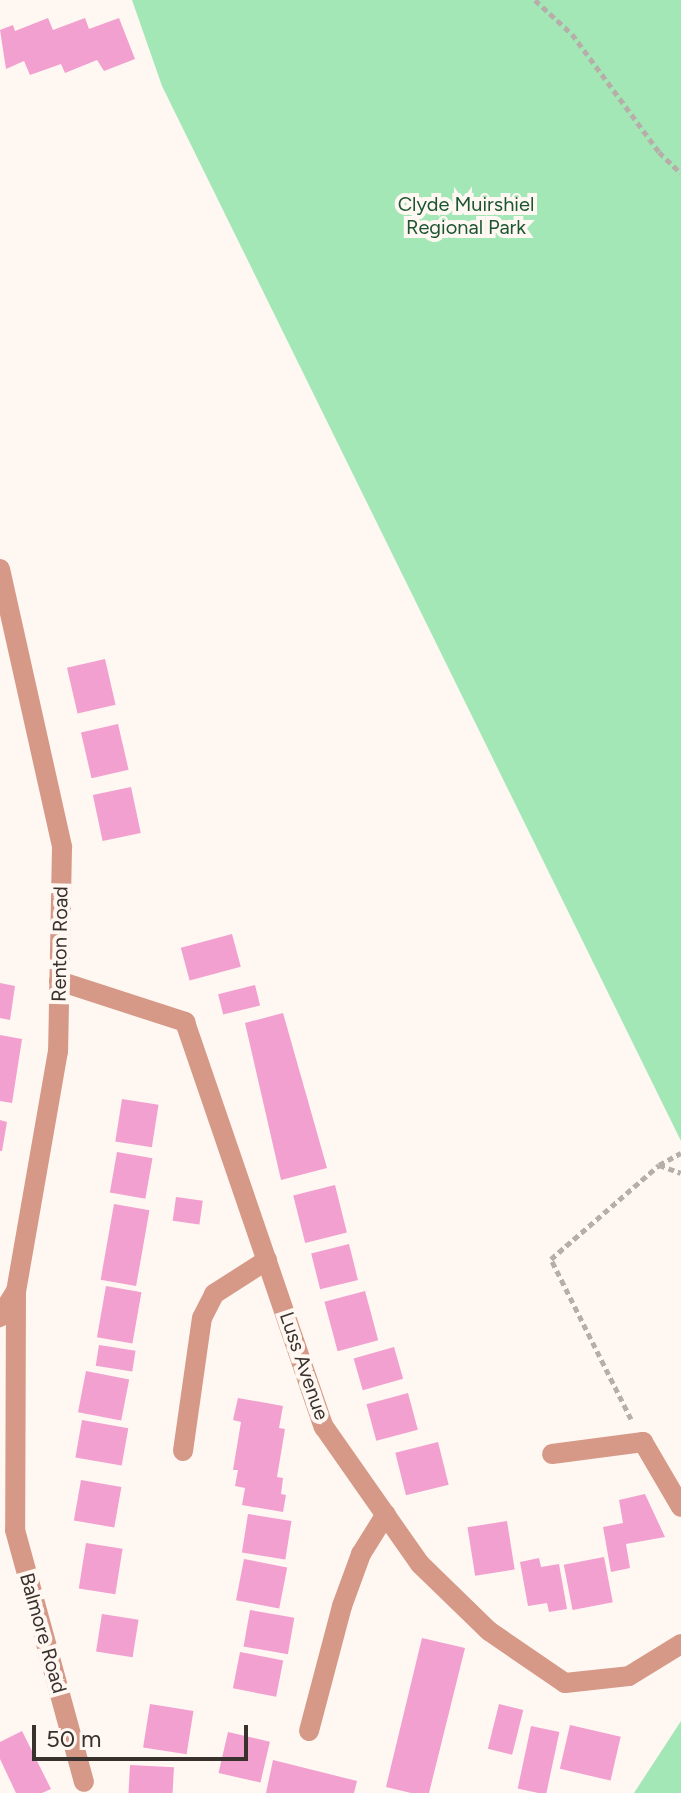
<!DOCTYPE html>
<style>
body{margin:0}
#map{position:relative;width:681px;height:1793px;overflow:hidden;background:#fff7f2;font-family:Figtree,sans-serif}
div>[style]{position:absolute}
.green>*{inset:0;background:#a4e7b7}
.building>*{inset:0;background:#f2a0cf;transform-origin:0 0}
.path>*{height:5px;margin-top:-2.5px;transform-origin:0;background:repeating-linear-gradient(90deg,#b6aea9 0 6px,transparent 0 10px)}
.street>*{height:20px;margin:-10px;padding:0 10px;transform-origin:10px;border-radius:10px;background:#d69988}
span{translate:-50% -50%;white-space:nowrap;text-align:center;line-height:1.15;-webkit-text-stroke:8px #fff7f2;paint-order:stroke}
.park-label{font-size:20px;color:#1b5631}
.street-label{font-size:20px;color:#39312d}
.scale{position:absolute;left:32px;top:1725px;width:216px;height:36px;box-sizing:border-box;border:4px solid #39312d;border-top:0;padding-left:10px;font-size:24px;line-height:28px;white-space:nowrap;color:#39312d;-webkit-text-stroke:6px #fff7f2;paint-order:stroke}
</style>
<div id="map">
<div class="green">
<div style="clip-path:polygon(132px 0,681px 0,681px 1141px,162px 86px)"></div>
<div style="clip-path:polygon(681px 1721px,681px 1793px,634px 1793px)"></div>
</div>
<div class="building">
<div style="clip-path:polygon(48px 18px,53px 30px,85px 18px,89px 29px,119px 18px,135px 59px,104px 71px,97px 60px,65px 73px,61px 64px,30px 75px,24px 61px,6px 69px,0 30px,13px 25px,15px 31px)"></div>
<div style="left:105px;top:659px;width:47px;height:39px;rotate:77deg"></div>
<div style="left:118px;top:724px;width:47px;height:38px;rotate:77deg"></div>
<div style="left:131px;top:787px;width:47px;height:39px;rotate:78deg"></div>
<div style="left:232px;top:934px;width:34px;height:53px;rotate:75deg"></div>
<div style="clip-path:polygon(0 983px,15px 986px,10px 1020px,0 1018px)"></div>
<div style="left:255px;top:985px;width:21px;height:38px;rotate:76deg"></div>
<div style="clip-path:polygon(283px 1013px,327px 1168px,281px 1180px,245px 1023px)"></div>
<div style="clip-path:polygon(0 1035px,22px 1039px,12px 1103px,0 1101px)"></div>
<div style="left:122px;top:1099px;width:37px;height:43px;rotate:9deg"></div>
<div style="clip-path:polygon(0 1120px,7px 1122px,2px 1151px,0 1151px)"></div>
<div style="left:117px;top:1152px;width:36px;height:41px;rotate:10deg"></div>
<div style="left:335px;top:1185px;width:49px;height:43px;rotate:76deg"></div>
<div style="left:176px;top:1197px;width:27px;height:24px;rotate:8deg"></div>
<div style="left:114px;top:1204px;width:36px;height:77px;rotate:10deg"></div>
<div style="left:349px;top:1244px;width:37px;height:39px;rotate:76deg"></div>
<div style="left:106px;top:1286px;width:36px;height:52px;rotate:10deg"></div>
<div style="left:365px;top:1291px;width:51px;height:42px;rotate:75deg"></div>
<div style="left:99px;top:1345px;width:37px;height:21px;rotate:9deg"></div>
<div style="left:394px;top:1347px;width:33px;height:42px;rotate:74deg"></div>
<div style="left:86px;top:1371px;width:44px;height:42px;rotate:11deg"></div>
<div style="left:408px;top:1393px;width:38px;height:43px;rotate:75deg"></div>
<div style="clip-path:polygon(238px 1398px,283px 1406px,279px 1428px,285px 1429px,277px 1477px,283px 1478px,281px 1494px,286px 1495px,283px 1512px,242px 1505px,245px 1488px,235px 1486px,238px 1470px,233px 1470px,241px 1422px,233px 1420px)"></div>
<div style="left:82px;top:1420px;width:47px;height:38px;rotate:10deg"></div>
<div style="left:438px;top:1442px;width:44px;height:44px;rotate:76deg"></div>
<div style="left:81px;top:1480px;width:41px;height:41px;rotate:10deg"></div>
<div style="clip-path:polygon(645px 1494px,665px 1537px,626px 1544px,630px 1568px,611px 1572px,603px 1527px,623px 1523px,619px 1500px)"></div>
<div style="left:248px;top:1514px;width:44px;height:39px;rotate:9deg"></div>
<div style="left:507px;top:1521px;width:49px;height:40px;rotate:81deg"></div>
<div style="left:86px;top:1543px;width:37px;height:46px;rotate:9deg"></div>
<div style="left:604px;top:1557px;width:46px;height:41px;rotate:79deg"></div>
<div style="clip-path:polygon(539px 1558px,541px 1567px,559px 1564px,567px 1609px,549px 1612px,547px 1603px,528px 1606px,520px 1562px)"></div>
<div style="left:244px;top:1559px;width:44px;height:42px;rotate:11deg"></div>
<div style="left:250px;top:1610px;width:45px;height:37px;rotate:10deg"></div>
<div style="left:102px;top:1614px;width:37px;height:38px;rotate:9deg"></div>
<div style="clip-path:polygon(422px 1638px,465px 1648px,429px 1793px,411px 1793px,386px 1787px)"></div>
<div style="left:240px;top:1652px;width:44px;height:37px;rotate:11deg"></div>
<div style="left:150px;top:1704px;width:44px;height:44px;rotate:9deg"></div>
<div style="left:499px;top:1704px;width:25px;height:46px;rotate:14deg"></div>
<div style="left:570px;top:1725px;width:52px;height:45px;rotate:13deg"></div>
<div style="left:531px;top:1726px;width:29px;height:64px;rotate:12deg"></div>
<div style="clip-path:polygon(22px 1731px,51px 1789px,42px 1793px,16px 1793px,0 1759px,0 1742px)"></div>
<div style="left:228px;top:1732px;width:43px;height:42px;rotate:13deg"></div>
<div style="clip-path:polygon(273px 1760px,357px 1781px,354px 1793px,266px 1793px)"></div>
<div style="left:130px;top:1765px;width:44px;height:28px;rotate:3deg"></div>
</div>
<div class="path">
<div style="left:535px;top:0;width:50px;rotate:42.6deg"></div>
<div style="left:572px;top:34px;width:147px;rotate:53.6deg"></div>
<div style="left:659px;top:152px;width:30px;rotate:44deg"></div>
<div style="left:659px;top:1165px;width:23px;rotate:20deg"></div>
<div style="left:631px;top:1419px;width:179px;rotate:-116.6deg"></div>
<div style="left:551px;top:1259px;width:143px;rotate:-41deg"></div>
<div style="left:659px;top:1165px;width:25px;rotate:-29deg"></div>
</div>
<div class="street">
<div style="left:0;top:569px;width:285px;rotate:77.4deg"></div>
<div style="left:62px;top:847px;width:204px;rotate:91.1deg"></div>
<div style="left:58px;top:1051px;width:244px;rotate:99.9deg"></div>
<div style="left:16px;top:1291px;width:31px;rotate:122deg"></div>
<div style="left:59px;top:981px;width:133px;rotate:18deg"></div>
<div style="left:185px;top:1022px;width:428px;rotate:71.1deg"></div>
<div style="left:324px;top:1427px;width:167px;rotate:55deg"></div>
<div style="left:420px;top:1564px;width:96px;rotate:44.2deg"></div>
<div style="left:489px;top:1631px;width:92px;rotate:34.4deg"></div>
<div style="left:565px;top:1683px;width:64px;rotate:-6.2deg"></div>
<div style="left:629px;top:1676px;width:61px;rotate:-31.6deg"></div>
<div style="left:16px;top:1291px;width:239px;rotate:90.2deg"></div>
<div style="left:15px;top:1530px;width:261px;rotate:74.7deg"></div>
<div style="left:183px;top:1451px;width:134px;rotate:-81.9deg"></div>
<div style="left:202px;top:1318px;width:27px;rotate:-63deg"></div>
<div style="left:214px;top:1294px;width:63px;rotate:-32.7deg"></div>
<div style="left:552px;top:1454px;width:92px;rotate:-7.5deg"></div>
<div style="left:643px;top:1442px;width:75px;rotate:59.7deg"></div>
<div style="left:309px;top:1731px;width:129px;rotate:-75.2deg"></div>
<div style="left:342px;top:1606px;width:55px;rotate:-69.9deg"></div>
<div style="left:361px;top:1554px;width:47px;rotate:-58deg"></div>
</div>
<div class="park-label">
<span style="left:466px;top:216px">Clyde Muirshiel<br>Regional Park</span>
</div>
<div class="street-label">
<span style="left:60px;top:944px;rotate:-89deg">Renton Road</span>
<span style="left:304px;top:1366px;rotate:71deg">Luss Avenue</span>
<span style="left:43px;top:1633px;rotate:74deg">Balmore Road</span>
</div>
<div class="scale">50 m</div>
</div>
